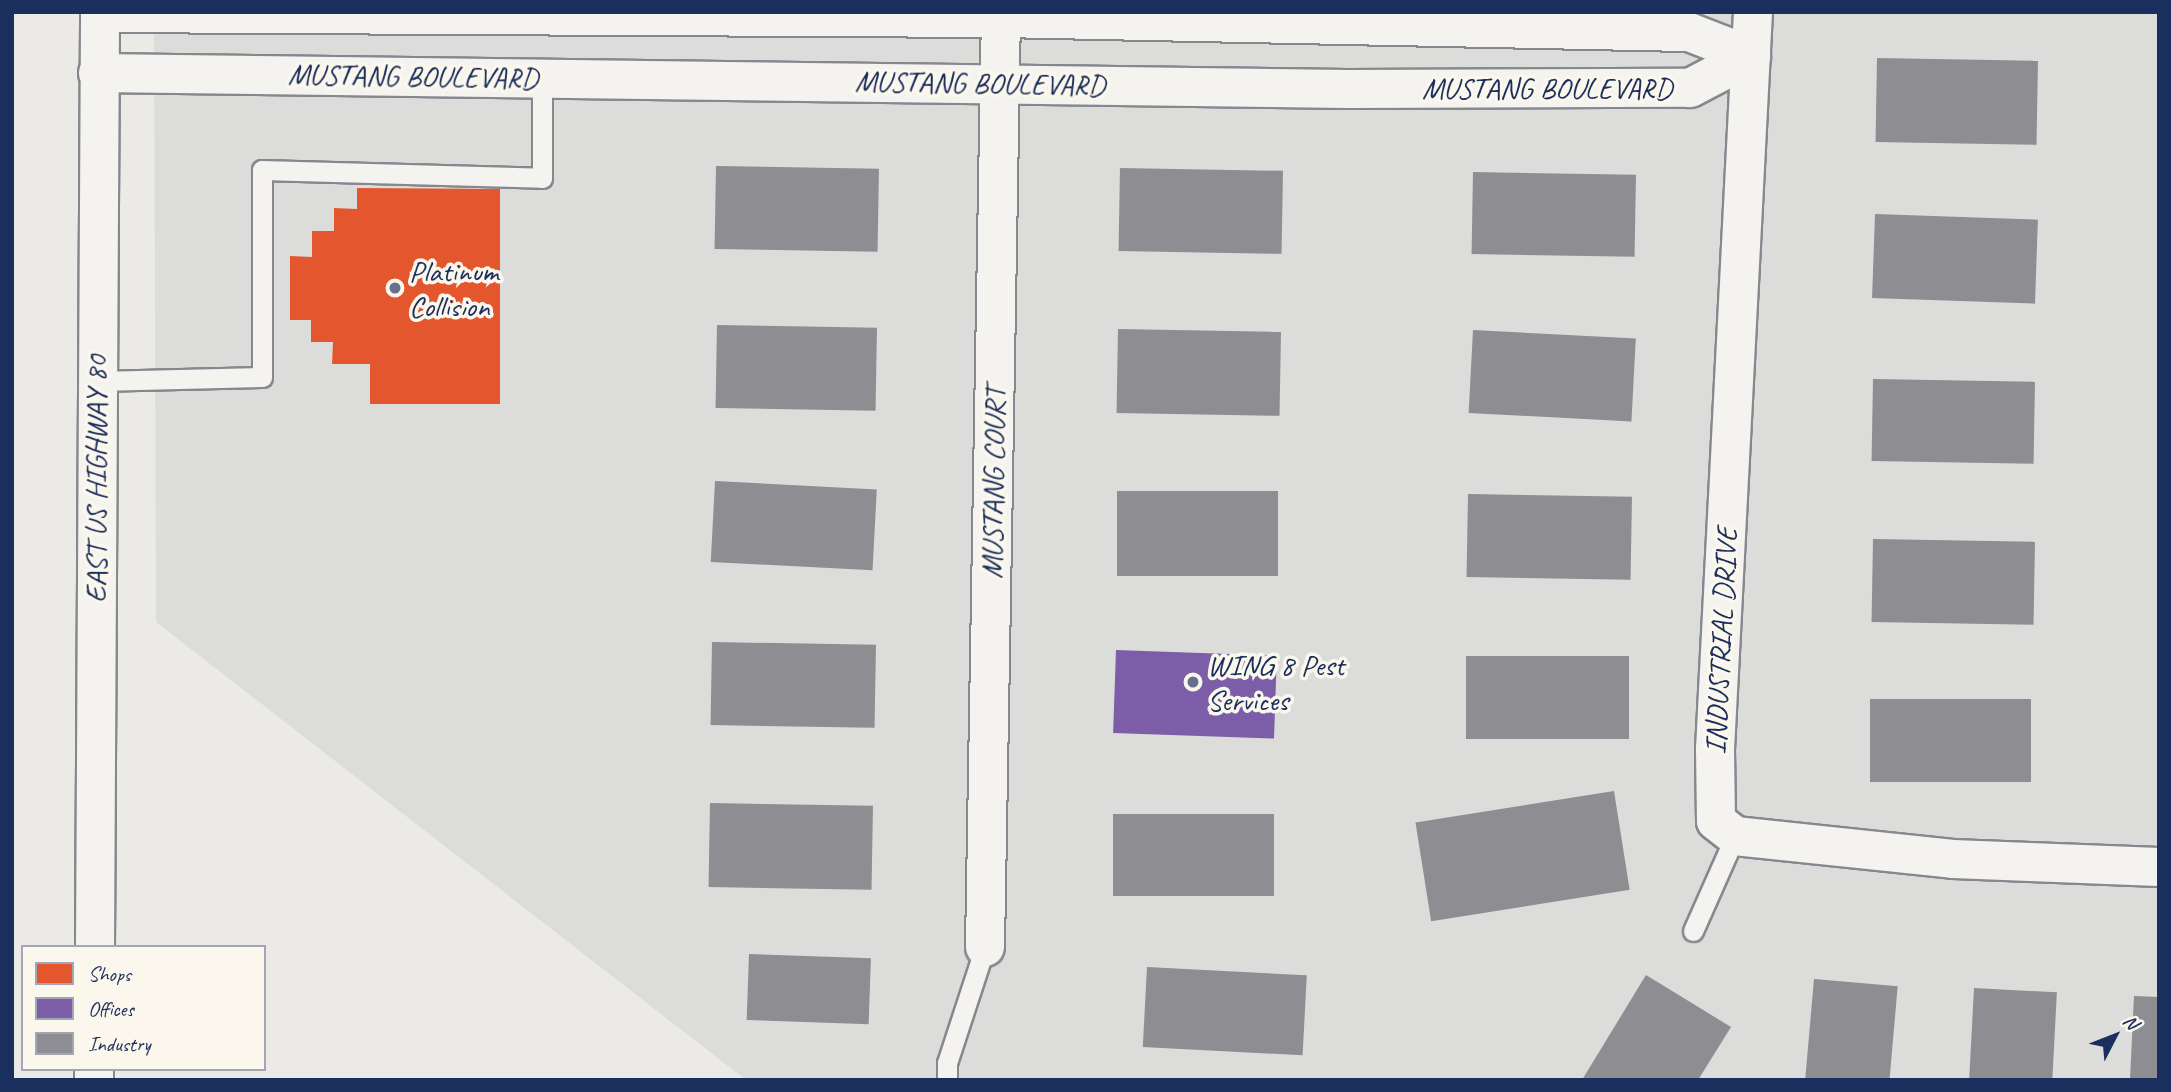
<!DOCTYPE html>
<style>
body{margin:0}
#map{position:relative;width:2171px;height:1092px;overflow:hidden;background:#eceae6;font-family:Caveat,sans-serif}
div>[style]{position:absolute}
.built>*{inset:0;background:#dcdcda}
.shops>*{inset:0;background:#e4572e}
.offices>*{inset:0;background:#7b5ea7;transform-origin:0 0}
.industry>*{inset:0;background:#8d8d92;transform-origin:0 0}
.roads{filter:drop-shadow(2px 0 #85888f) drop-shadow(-2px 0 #85888f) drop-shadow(0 2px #85888f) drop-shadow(0 -2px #85888f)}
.lane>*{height:19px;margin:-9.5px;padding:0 9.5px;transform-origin:9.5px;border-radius:9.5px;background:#f4f3ef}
.street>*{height:38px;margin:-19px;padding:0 19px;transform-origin:19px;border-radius:19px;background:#f4f3ef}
.secondary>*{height:38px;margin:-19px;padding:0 19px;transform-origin:19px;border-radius:19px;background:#f4f3ef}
.dots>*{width:19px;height:19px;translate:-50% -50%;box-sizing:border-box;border:4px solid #fbf7ec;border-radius:50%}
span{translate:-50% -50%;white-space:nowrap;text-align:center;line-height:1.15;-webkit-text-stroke:7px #fbf7ec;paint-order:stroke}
.street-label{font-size:30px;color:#1b2f5e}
.poi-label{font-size:30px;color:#1b2f5e}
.left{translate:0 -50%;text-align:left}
.frame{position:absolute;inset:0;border:14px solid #1b2f5e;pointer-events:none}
.legend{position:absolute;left:21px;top:945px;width:245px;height:126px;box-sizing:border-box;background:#fbf7ec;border:2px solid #a1a7b3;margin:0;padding:9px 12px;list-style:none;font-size:21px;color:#1b2f5e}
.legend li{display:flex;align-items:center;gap:14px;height:35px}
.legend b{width:35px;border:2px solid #a1a7b3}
.north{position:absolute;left:2080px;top:1001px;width:70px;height:70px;-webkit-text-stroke:5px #fbf7ec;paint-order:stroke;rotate:48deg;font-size:19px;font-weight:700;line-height:28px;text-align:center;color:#1b2f5e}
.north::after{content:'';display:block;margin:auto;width:24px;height:32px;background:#1b2f5e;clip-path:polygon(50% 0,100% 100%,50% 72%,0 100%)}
</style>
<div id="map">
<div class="built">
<div style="clip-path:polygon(154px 12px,2159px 12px,2159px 1080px,746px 1080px,156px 622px)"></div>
</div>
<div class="shops">
<div style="clip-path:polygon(357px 188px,500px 189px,500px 404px,370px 404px,370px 364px,332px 364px,333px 342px,311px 342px,311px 320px,290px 320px,290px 256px,312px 257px,312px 231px,334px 231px,334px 208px,357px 209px)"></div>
</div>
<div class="offices">
<div style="left:1116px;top:650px;width:161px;height:83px;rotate:2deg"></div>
</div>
<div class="industry">
<div style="left:1877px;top:58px;width:161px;height:84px;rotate:1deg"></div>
<div style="left:716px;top:166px;width:163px;height:83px;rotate:1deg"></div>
<div style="left:1120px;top:168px;width:163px;height:83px;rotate:1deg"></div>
<div style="left:1473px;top:172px;width:163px;height:82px;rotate:1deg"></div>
<div style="left:1875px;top:214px;width:163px;height:84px;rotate:2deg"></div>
<div style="left:717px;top:325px;width:160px;height:83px;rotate:1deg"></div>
<div style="left:1118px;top:329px;width:163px;height:84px;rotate:1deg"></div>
<div style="left:1473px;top:330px;width:163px;height:83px;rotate:3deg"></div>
<div style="left:1873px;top:379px;width:162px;height:82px;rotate:1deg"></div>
<div style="left:715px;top:481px;width:162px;height:81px;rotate:3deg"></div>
<div style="left:1117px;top:491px;width:161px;height:85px"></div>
<div style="left:1468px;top:494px;width:164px;height:83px;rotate:1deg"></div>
<div style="left:1873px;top:539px;width:162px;height:83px;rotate:1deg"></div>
<div style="left:712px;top:642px;width:164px;height:83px;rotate:1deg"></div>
<div style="left:1629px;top:656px;width:83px;height:163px;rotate:90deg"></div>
<div style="left:1870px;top:699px;width:161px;height:83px"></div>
<div style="left:1614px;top:791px;width:100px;height:201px;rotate:81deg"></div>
<div style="left:710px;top:803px;width:163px;height:84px;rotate:1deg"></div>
<div style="left:1113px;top:814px;width:161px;height:82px"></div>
<div style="left:749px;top:954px;width:122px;height:66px;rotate:2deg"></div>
<div style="left:1147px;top:967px;width:160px;height:80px;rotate:3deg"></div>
<div style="clip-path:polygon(1646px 975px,1731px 1027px,1698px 1080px,1582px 1080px)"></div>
<div style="left:1814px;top:979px;width:84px;height:101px;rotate:5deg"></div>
<div style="left:1974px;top:988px;width:83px;height:92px;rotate:3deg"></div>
<div style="clip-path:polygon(2134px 996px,2159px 997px,2159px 1080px,2130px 1080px)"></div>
</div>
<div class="roads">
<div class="lane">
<div style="left:97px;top:381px;width:165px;rotate:-1.4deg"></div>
<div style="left:262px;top:377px;width:207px;rotate:-90deg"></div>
<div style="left:262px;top:170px;width:280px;rotate:1.6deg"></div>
<div style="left:542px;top:178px;width:100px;rotate:-90deg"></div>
<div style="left:1693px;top:931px;width:104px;rotate:-66.1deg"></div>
<div style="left:947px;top:1080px;width:17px;rotate:-90deg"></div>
<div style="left:947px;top:1063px;width:122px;rotate:-71.9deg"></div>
</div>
<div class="street">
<div style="left:1753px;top:12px;width:738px;rotate:92.95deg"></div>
<div style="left:1715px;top:749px;width:72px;rotate:89.2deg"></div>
<div style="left:1716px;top:821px;width:24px;rotate:38deg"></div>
<div style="left:1735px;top:836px;width:219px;rotate:6deg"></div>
<div style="left:1953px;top:859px;width:206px;rotate:2.2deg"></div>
<div style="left:100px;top:13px;width:901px;rotate:0.32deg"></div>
<div style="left:1001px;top:18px;width:688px;rotate:1.17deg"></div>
<div style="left:1689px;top:32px;width:66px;rotate:21.2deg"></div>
<div style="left:98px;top:73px;width:1250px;rotate:0.73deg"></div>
<div style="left:1348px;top:89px;width:342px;rotate:-0.2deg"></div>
<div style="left:1690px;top:88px;width:69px;rotate:-27.7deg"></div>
<div style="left:985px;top:947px;width:935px;rotate:-89.02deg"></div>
</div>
<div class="secondary">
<div style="left:95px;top:947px;width:935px;rotate:-89.69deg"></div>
<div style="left:94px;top:1080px;width:11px;rotate:-90deg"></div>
</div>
</div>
<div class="dots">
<div style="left:395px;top:288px;background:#64708e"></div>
<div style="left:1193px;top:682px;background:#64708e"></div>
</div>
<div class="street-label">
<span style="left:413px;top:76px;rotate:1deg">MUSTANG BOULEVARD</span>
<span style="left:980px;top:83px;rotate:1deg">MUSTANG BOULEVARD</span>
<span style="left:1547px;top:88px">MUSTANG BOULEVARD</span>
<span style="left:96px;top:479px;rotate:-90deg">EAST US HIGHWAY 80</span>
<span style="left:993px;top:483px;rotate:-89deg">MUSTANG COURT</span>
<span style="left:1721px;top:641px;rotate:-87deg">INDUSTRIAL DRIVE</span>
</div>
<div class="poi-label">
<span class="left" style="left:409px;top:288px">Platinum<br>Collision</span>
<span class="left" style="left:1207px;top:682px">WING 8 Pest<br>Services</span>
</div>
<div class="frame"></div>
<ul class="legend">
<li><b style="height:19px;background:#e4572e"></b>Shops</li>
<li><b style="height:19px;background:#7b5ea7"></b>Offices</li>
<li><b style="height:19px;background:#8d8d92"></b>Industry</li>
</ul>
<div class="north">N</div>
</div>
